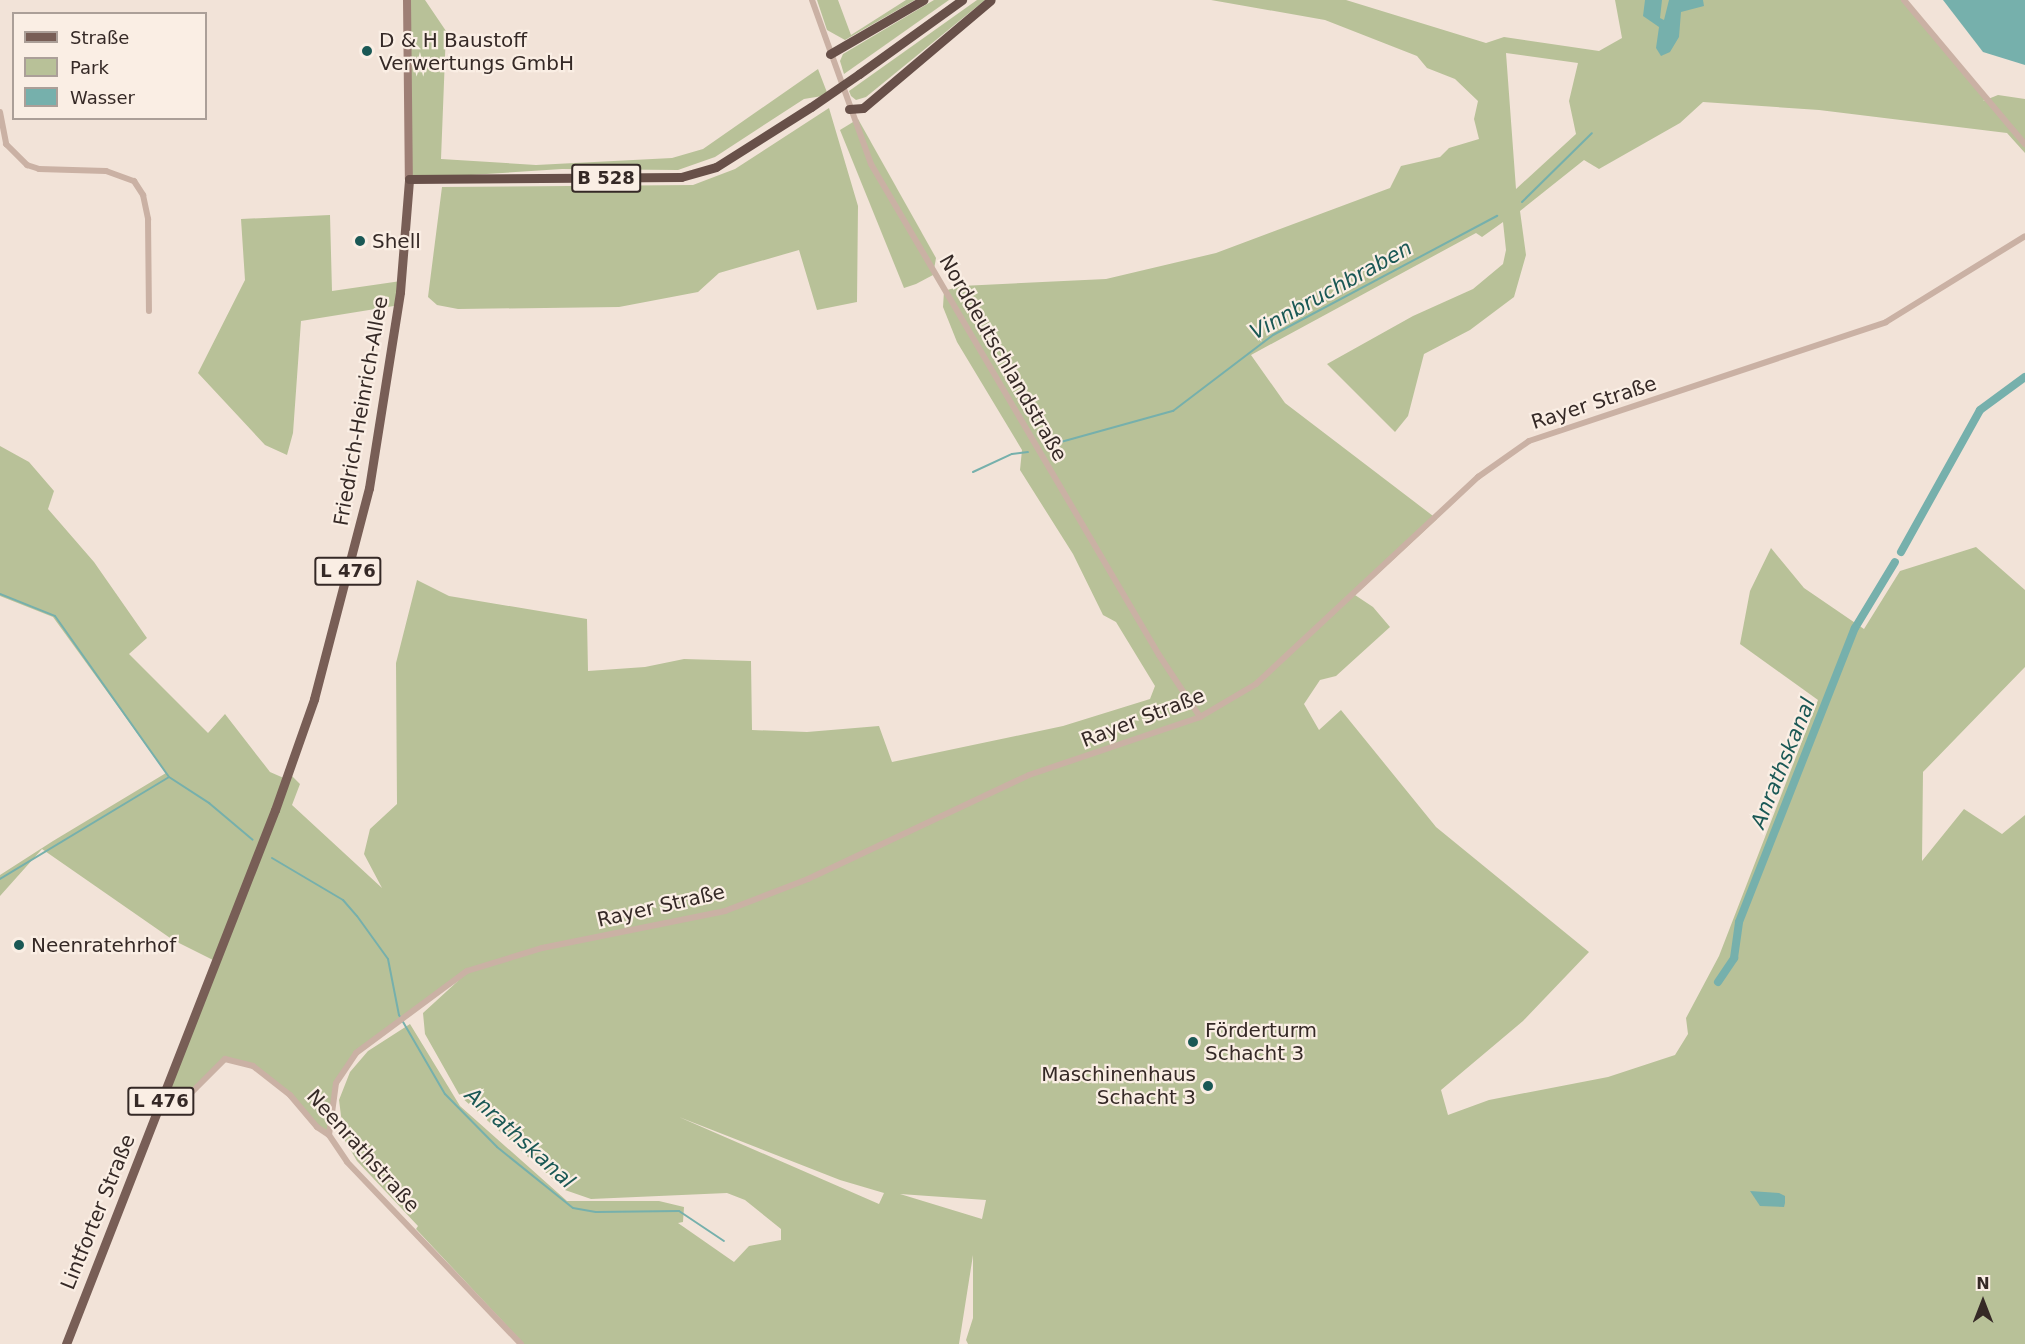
<!DOCTYPE html>
<meta charset="utf-8">
<style>
body{margin:0}
#map{position:relative;width:2025px;height:1344px;overflow:hidden;background:#f2e3d8;font-family:"DejaVu Sans",sans-serif}
div>[style]{position:absolute}
.green>*{inset:0;background:#b8c198}
.water>*{inset:0;background:#76b0ac}
.stream>*{height:2px;margin:-1px;padding:0 1px;transform-origin:1px;border-radius:1px;background:#76b0ac}
.canal>*{height:8px;margin:-4px;padding:0 4px;transform-origin:4px;border-radius:4px;background:#76b0ac}
.minor>*{height:6px;margin:-3px;padding:0 3px;transform-origin:3px;border-radius:3px;background:#cab1a4}
.secondary>*{height:8px;margin:-4px;padding:0 4px;transform-origin:4px;border-radius:4px;background:#9e7f75}
.primary>*{height:9px;margin:-4.5px;padding:0 4.5px;transform-origin:4.5px;border-radius:4.5px;background:#785e56}
.trunk>*{height:9px;margin:-4.5px;padding:0 4.5px;transform-origin:4.5px;border-radius:4.5px;background:#685049}
.trunk-bridge>*{height:9px;margin:-4.5px;padding:0 4.5px;transform-origin:4.5px;border-radius:4.5px;background:#685049}
.dots>*{width:16px;height:16px;translate:-50% -50%;box-sizing:border-box;border:3px solid #faeee4;border-radius:50%}
span{translate:-50% -50%;white-space:nowrap;text-align:center;line-height:1.15;-webkit-text-stroke:4.5px #faeee4;paint-order:stroke}
.shield-label span{padding:2px 4px;background:#faeee4;border:2px solid;border-radius:4px;-webkit-text-stroke-width:0}
.shield-label{font-size:18px;color:#352926;font-weight:700}
.poi-label{font-size:20px;color:#352926}
.left{translate:0 -50%;text-align:left}
.right{translate:-100% -50%;text-align:right}
.street-label{font-size:20px;color:#352926}
.water-label{font-size:21px;color:#1a5855;font-style:italic}
.legend{position:absolute;left:12px;top:12px;width:195px;height:108px;box-sizing:border-box;background:#faeee4;border:2px solid #ab9f98;margin:0;padding:8px 10px;list-style:none;font-size:18px;color:#352926}
.legend li{display:flex;align-items:center;gap:12px;height:30px}
.legend b{width:30px;border:2px solid #ab9f98}
.north{position:absolute;left:1953px;top:1272px;width:60px;height:60px;-webkit-text-stroke:4px #faeee4;paint-order:stroke;rotate:0deg;font-size:16px;font-weight:700;line-height:24px;text-align:center;color:#352926}
.north::after{content:'';display:block;margin:auto;width:21px;height:27px;background:#352926;clip-path:polygon(50% 0,100% 100%,50% 72%,0 100%)}
</style>
<div id="map">
<div class="green">
<div style="clip-path:polygon(407px 0,425px 0,446px 31px,441px 159px,536px 165px,672px 158px,703px 149px,818px 69px,828px 95px,804px 99px,715px 157px,678px 170px,562px 169px,409px 179px)"></div>
<div style="clip-path:polygon(817px 0,838px 0,851px 35px,906px 0,915px 0,845px 40px,827px 30px)"></div>
<div style="clip-path:polygon(934px 0,949px 0,844px 74px,840px 61px,843px 54px)"></div>
<div style="clip-path:polygon(977px 0,985px 0,866px 97px,856px 100px,851px 96px,849px 91px)"></div>
<div style="clip-path:polygon(evenodd,1211px 0,1346px 0,1486px 43px,1504px 37px,1599px 51px,1622px 38px,1615px 0,1904px 0,1986px 98px,1983px 101px,1998px 95px,2025px 99px,2025px 153px,2007px 133px,1819px 110px,1703px 102px,1680px 123px,1599px 169px,1584px 160px,1520px 211px,1526px 255px,1514px 297px,1470px 330px,1424px 354px,1408px 416px,1395px 432px,1327px 364px,1413px 316px,1473px 289px,1503px 264px,1506px 250px,1503px 222px,1482px 237px,1476px 233px,1251px 355px,1285px 403px,1437px 519px,1355px 595px,1373px 607px,1390px 627px,1336px 676px,1320px 680px,1304px 704px,1319px 730px,1341px 710px,1436px 827px,1589px 952px,1523px 1021px,1441px 1090px,1448px 1115px,1489px 1100px,1608px 1077px,1675px 1055px,1688px 1034px,1686px 1018px,1719px 956px,1818px 700px,1740px 644px,1750px 591px,1771px 548px,1804px 588px,1864px 629px,1900px 571px,1976px 547px,2025px 590px,2025px 667px,1923px 772px,1922px 861px,1964px 809px,2002px 834px,2025px 815px,2025px 1344px,968px 1344px,966px 1340px,973px 1318px,973px 1255px,959px 1344px,524px 1344px,416px 1229px,418px 1226px,357px 1161px,344px 1139px,339px 1100px,350px 1072px,368px 1051px,410px 1024px,460px 1106px,567px 1201px,659px 1201px,684px 1207px,683px 1222px,678px 1223px,734px 1262px,749px 1246px,781px 1240px,781px 1229px,745px 1200px,727px 1193px,591px 1199px,565px 1190px,460px 1096px,425px 1034px,423px 1013px,459px 980px,356px 1053px,336px 1083px,329px 1135px,317px 1127px,290px 1095px,253px 1066px,225px 1059px,184px 1100px,161px 1101px,215px 961px,173px 940px,42px 849px,0 896px,0 875px,53px 841px,166px 773px,53px 617px,0 596px,0 446px,29px 462px,54px 491px,48px 509px,94px 562px,147px 638px,129px 654px,208px 733px,225px 714px,270px 772px,286px 779px,289px 773px,300px 784px,292px 805px,382px 888px,364px 854px,370px 829px,397px 804px,396px 663px,417px 580px,449px 596px,587px 619px,588px 671px,645px 667px,684px 659px,751px 661px,752px 730px,807px 732px,879px 726px,892px 762px,1063px 726px,1150px 699px,1155px 686px,1116px 622px,1103px 615px,1073px 554px,1020px 470px,1022px 450px,957px 342px,943px 307px,944px 291px,961px 286px,1106px 279px,1216px 253px,1390px 188px,1401px 166px,1440px 157px,1449px 148px,1479px 139px,1474px 119px,1478px 101px,1455px 79px,1427px 68px,1417px 56px,1325px 20px,1211px 0,1506px 53px,1578px 63px,1569px 101px,1576px 134px,1516px 189px,1506px 53px,1211px 0,679px 1117px,840px 1180px,884px 1193px,879px 1204px,679px 1117px,1211px 0,900px 1194px,986px 1200px,982px 1219px,900px 1194px)"></div>
<div style="clip-path:polygon(829px 108px,858px 206px,857px 302px,817px 310px,799px 250px,719px 273px,698px 292px,619px 307px,458px 309px,437px 305px,428px 297px,442px 187px,693px 185px,735px 169px)"></div>
<div style="clip-path:polygon(858px 119px,936px 258px,933px 275px,916px 284px,904px 288px,840px 130px)"></div>
<div style="clip-path:polygon(330px 215px,332px 291px,401px 281px,400px 305px,301px 321px,293px 433px,287px 455px,265px 445px,198px 373px,245px 280px,241px 219px)"></div>
</div>
<div class="water">
<div style="clip-path:polygon(1645px 0,1662px 0,1660px 18px,1664px 20px,1669px 0,1703px 0,1704px 6px,1681px 12px,1679px 37px,1670px 52px,1661px 56px,1656px 48px,1659px 27px,1643px 16px)"></div>
<div style="clip-path:polygon(1943px 0,2025px 0,2025px 65px,1983px 52px)"></div>
<div style="clip-path:polygon(1750px 1191px,1779px 1193px,1785px 1196px,1785px 1203px,1784px 1207px,1760px 1206px)"></div>
</div>
<div class="stream">
<div style="left:1522px;top:202px;width:98px;rotate:-44.6deg"></div>
<div style="left:1050px;top:445px;width:128px;rotate:-15.5deg"></div>
<div style="left:1173px;top:411px;width:126px;rotate:-37.2deg"></div>
<div style="left:1273px;top:335px;width:254px;rotate:-28deg"></div>
<div style="left:973px;top:472px;width:43px;rotate:-24.8deg"></div>
<div style="left:1012px;top:454px;width:16px;rotate:-7deg"></div>
<div style="left:0;top:594px;width:59px;rotate:21.8deg"></div>
<div style="left:55px;top:616px;width:197px;rotate:54.7deg"></div>
<div style="left:169px;top:777px;width:48px;rotate:33deg"></div>
<div style="left:209px;top:803px;width:57px;rotate:40.1deg"></div>
<div style="left:272px;top:858px;width:82px;rotate:30.6deg"></div>
<div style="left:343px;top:900px;width:21px;rotate:49deg"></div>
<div style="left:357px;top:916px;width:53px;rotate:54.2deg"></div>
<div style="left:388px;top:959px;width:57px;rotate:78.9deg"></div>
<div style="left:399px;top:1015px;width:91px;rotate:59.8deg"></div>
<div style="left:445px;top:1094px;width:74px;rotate:45.5deg"></div>
<div style="left:497px;top:1147px;width:97px;rotate:38.8deg"></div>
<div style="left:573px;top:1208px;width:23px;rotate:10deg"></div>
<div style="left:596px;top:1212px;width:83px;rotate:-0.7deg"></div>
<div style="left:679px;top:1211px;width:54px;rotate:33.7deg"></div>
<div style="left:0;top:879px;width:197px;rotate:-31.1deg"></div>
</div>
<div class="canal">
<div style="left:1901px;top:552px;width:162px;rotate:-60.9deg"></div>
<div style="left:1980px;top:410px;width:56px;rotate:-36.3deg"></div>
<div style="left:1718px;top:982px;width:29px;rotate:-56deg"></div>
<div style="left:1734px;top:958px;width:36px;rotate:-82deg"></div>
<div style="left:1739px;top:922px;width:316px;rotate:-68.5deg"></div>
<div style="left:1855px;top:628px;width:77px;rotate:-58.8deg"></div>
</div>
<div class="minor">
<div style="left:812px;top:0;width:174px;rotate:70.2deg"></div>
<div style="left:871px;top:164px;width:569px;rotate:59.61deg"></div>
<div style="left:1159px;top:655px;width:74px;rotate:56.5deg"></div>
<div style="left:1904px;top:0;width:188px;rotate:50deg"></div>
<div style="left:0;top:112px;width:33px;rotate:79deg"></div>
<div style="left:6px;top:144px;width:30px;rotate:45deg"></div>
<div style="left:27px;top:165px;width:13px;rotate:18deg"></div>
<div style="left:39px;top:169px;width:67px;rotate:1.7deg"></div>
<div style="left:106px;top:171px;width:30px;rotate:20deg"></div>
<div style="left:134px;top:181px;width:17px;rotate:57deg"></div>
<div style="left:143px;top:195px;width:25px;rotate:78deg"></div>
<div style="left:148px;top:219px;width:92px;rotate:89.4deg"></div>
<div style="left:161px;top:1101px;width:23px;rotate:-2deg"></div>
<div style="left:184px;top:1100px;width:58px;rotate:-45deg"></div>
<div style="left:225px;top:1059px;width:29px;rotate:14deg"></div>
<div style="left:253px;top:1066px;width:47px;rotate:38.1deg"></div>
<div style="left:290px;top:1095px;width:42px;rotate:49.8deg"></div>
<div style="left:317px;top:1127px;width:14px;rotate:34deg"></div>
<div style="left:329px;top:1135px;width:32px;rotate:56deg"></div>
<div style="left:347px;top:1162px;width:252px;rotate:46.3deg"></div>
<div style="left:329px;top:1135px;width:52px;rotate:-82.3deg"></div>
<div style="left:336px;top:1083px;width:36px;rotate:-56deg"></div>
<div style="left:356px;top:1053px;width:138px;rotate:-36.5deg"></div>
<div style="left:467px;top:971px;width:78px;rotate:-17deg"></div>
<div style="left:542px;top:948px;width:187px;rotate:-11.4deg"></div>
<div style="left:725px;top:911px;width:89px;rotate:-21.1deg"></div>
<div style="left:808px;top:879px;width:244px;rotate:-25.2deg"></div>
<div style="left:1029px;top:775px;width:181px;rotate:-18.7deg"></div>
<div style="left:1200px;top:717px;width:65px;rotate:-30.5deg"></div>
<div style="left:1256px;top:684px;width:304px;rotate:-43deg"></div>
<div style="left:1478px;top:477px;width:62px;rotate:-35.2deg"></div>
<div style="left:1529px;top:441px;width:376px;rotate:-18.4deg"></div>
<div style="left:1886px;top:322px;width:163px;rotate:-31.7deg"></div>
</div>
<div class="secondary">
<div style="left:407px;top:0;width:179px;rotate:89.4deg"></div>
</div>
<div class="primary">
<div style="left:66px;top:1344px;width:573px;rotate:-68.63deg"></div>
<div style="left:275px;top:810px;width:118px;rotate:-70.6deg"></div>
<div style="left:314px;top:699px;width:218px;rotate:-75.4deg"></div>
<div style="left:369px;top:488px;width:198px;rotate:-81deg"></div>
<div style="left:400px;top:292px;width:113px;rotate:-85.4deg"></div>
</div>
<div class="trunk">
<div style="left:830px;top:54px;width:108px;rotate:-30.1deg"></div>
<div style="left:859px;top:74px;width:127px;rotate:-35.7deg"></div>
<div style="left:849px;top:109px;width:14px;rotate:-4deg"></div>
<div style="left:863px;top:108px;width:167px;rotate:-40.2deg"></div>
<div style="left:409px;top:179px;width:272px;rotate:-0.4deg"></div>
<div style="left:681px;top:177px;width:36px;rotate:-16deg"></div>
<div style="left:716px;top:167px;width:112px;rotate:-32.3deg"></div>
</div>
<div class="trunk-bridge">
<div style="left:811px;top:107px;width:58px;rotate:-34.5deg"></div>
</div>
<div class="dots">
<div style="left:367px;top:51px;background:#1a5855"></div>
<div style="left:360px;top:241px;background:#1a5855"></div>
<div style="left:19px;top:945px;background:#1a5855"></div>
<div style="left:1193px;top:1042px;background:#1a5855"></div>
<div style="left:1208px;top:1086px;background:#1a5855"></div>
</div>
<div class="shield-label">
<span style="left:606px;top:178px">B 528</span>
<span style="left:348px;top:571px">L 476</span>
<span style="left:161px;top:1101px">L 476</span>
</div>
<div class="poi-label">
<span class="left" style="left:379px;top:52px">D &amp; H Baustoff<br>Verwertungs GmbH</span>
<span class="left" style="left:372px;top:241px">Shell</span>
<span class="left" style="left:31px;top:945px">Neenratehrhof</span>
<span class="left" style="left:1205px;top:1042px">Förderturm<br>Schacht 3</span>
<span class="right" style="left:1196px;top:1086px">Maschinenhaus<br>Schacht 3</span>
</div>
<div class="street-label">
<span style="left:1003px;top:358px;rotate:60deg">Norddeutschlandstraße</span>
<span style="left:1594px;top:403px;rotate:-18deg">Rayer Straße</span>
<span style="left:361px;top:411px;rotate:-80deg">Friedrich-Heinrich-Allee</span>
<span style="left:1143px;top:718px;rotate:-21deg">Rayer Straße</span>
<span style="left:661px;top:906px;rotate:-13deg">Rayer Straße</span>
<span style="left:363px;top:1151px;rotate:48deg">Neenrathstraße</span>
<span style="left:98px;top:1212px;rotate:-68deg">Lintforter Straße</span>
</div>
<div class="water-label">
<span style="left:1331px;top:290px;rotate:-29deg">Vinnbruchbraben</span>
<span style="left:1783px;top:763px;rotate:-68deg">Anrathskanal</span>
<span style="left:520px;top:1138px;rotate:42deg">Anrathskanal</span>
</div>
<ul class="legend">
<li><b style="height:8px;background:#785e56"></b>Straße</li>
<li><b style="height:16px;background:#b8c198"></b>Park</li>
<li><b style="height:16px;background:#76b0ac"></b>Wasser</li>
</ul>
<div class="north">N</div>
</div>
